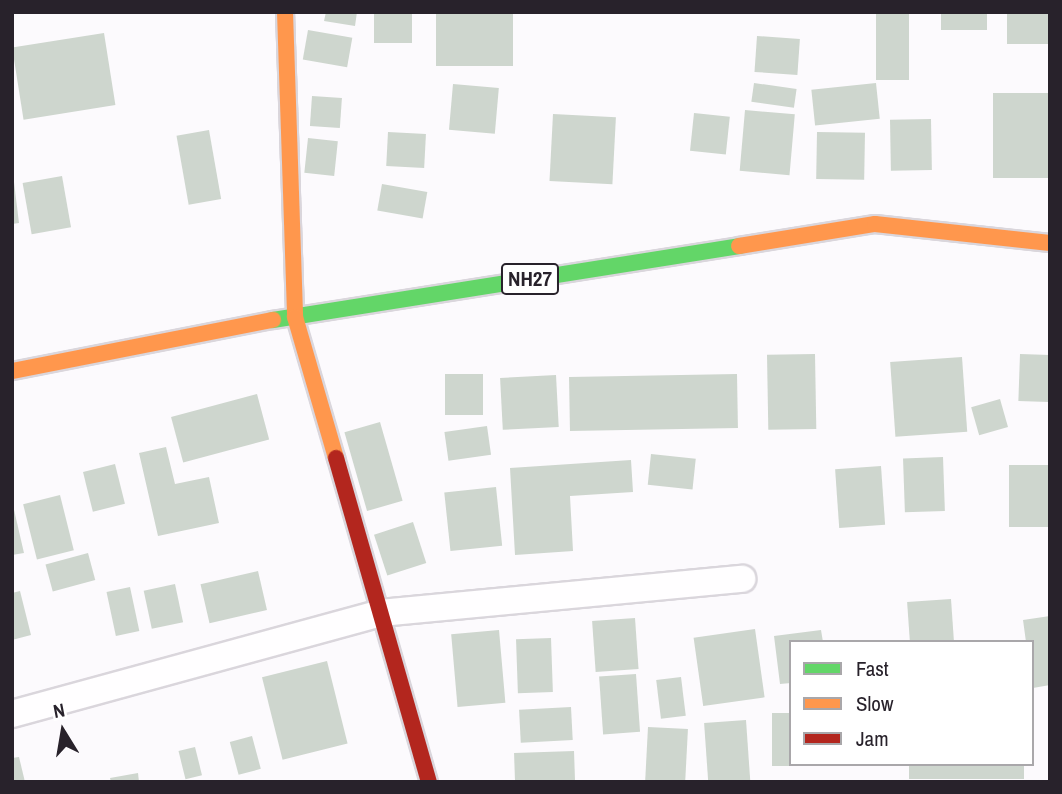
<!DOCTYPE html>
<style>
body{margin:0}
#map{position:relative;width:1062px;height:794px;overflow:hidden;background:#fcfafd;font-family:"Archivo Narrow",sans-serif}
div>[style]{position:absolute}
.building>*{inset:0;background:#ced6ce;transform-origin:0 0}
.roads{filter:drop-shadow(2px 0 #dad6dc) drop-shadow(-2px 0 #dad6dc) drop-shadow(0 2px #dad6dc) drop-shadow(0 -2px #dad6dc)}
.street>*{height:26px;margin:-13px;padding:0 13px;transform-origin:13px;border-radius:13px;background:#fffeff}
.fast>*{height:16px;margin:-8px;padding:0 8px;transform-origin:8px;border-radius:8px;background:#63d668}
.slow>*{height:16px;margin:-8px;padding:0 8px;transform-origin:8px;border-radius:8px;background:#ff974d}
.jam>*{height:16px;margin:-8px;padding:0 8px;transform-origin:8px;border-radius:8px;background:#b3261e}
span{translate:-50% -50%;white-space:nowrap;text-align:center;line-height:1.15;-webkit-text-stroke:7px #fff;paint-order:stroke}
.shield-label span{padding:2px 5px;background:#fff;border:2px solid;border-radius:5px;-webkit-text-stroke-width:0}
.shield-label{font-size:21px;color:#28222b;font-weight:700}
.frame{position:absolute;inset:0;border:14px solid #28222b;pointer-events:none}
.legend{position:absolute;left:789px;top:640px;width:245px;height:126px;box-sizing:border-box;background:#fff;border:2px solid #a9a7aa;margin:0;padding:9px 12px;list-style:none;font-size:21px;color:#28222b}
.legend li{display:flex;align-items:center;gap:14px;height:35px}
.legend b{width:35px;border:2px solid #a9a7aa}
.north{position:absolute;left:28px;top:696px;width:70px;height:70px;-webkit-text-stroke:5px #fff;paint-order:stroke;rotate:349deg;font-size:19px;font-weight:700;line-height:28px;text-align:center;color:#28222b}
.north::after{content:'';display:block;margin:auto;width:24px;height:32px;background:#28222b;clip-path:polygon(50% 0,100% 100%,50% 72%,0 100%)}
</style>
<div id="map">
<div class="building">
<div style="clip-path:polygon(326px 12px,357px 12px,355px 26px,324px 21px)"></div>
<div style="left:374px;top:12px;width:38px;height:31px"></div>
<div style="left:436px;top:12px;width:77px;height:54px"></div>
<div style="left:876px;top:12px;width:33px;height:68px"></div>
<div style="left:941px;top:12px;width:46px;height:18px"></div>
<div style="left:1007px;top:12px;width:43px;height:32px"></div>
<div style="left:308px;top:30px;width:45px;height:30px;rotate:10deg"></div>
<div style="left:104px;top:33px;width:73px;height:93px;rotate:81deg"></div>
<div style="left:757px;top:36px;width:43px;height:36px;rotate:4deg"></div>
<div style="left:754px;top:83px;width:43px;height:19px;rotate:8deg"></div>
<div style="left:876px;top:83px;width:36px;height:65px;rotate:84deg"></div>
<div style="left:453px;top:84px;width:46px;height:46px;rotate:5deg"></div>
<div style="left:1050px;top:93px;width:85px;height:57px;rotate:90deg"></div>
<div style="left:312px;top:96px;width:30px;height:30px;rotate:4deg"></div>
<div style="left:745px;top:110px;width:50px;height:61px;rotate:5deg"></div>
<div style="left:694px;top:113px;width:36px;height:38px;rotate:6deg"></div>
<div style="left:553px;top:114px;width:63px;height:67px;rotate:3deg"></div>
<div style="left:931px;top:119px;width:51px;height:41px;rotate:89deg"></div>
<div style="left:209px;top:130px;width:70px;height:33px;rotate:80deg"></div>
<div style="left:388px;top:132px;width:38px;height:34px;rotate:3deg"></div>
<div style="left:817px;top:132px;width:48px;height:47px;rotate:1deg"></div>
<div style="left:308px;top:138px;width:30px;height:35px;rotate:6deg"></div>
<div style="left:62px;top:176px;width:52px;height:40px;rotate:80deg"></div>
<div style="clip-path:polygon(14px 182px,19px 223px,12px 224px,12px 183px)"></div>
<div style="left:382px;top:184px;width:46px;height:27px;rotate:10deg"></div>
<div style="left:815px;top:354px;width:75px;height:48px;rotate:89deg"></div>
<div style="left:1020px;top:354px;width:30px;height:47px;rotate:2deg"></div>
<div style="left:962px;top:357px;width:75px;height:72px;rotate:86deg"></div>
<div style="left:483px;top:374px;width:41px;height:38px;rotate:90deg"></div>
<div style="left:737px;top:374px;width:54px;height:168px;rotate:89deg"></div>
<div style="left:556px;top:375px;width:52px;height:56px;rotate:87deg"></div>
<div style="left:257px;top:394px;width:47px;height:89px;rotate:75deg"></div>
<div style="left:1000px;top:399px;width:29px;height:30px;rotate:74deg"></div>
<div style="left:380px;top:422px;width:82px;height:37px;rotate:74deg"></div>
<div style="left:487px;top:426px;width:29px;height:43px;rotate:82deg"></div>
<div style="clip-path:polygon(166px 447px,175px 484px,209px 477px,219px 523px,158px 536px,139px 453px)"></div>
<div style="left:651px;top:454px;width:45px;height:31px;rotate:6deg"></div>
<div style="left:943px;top:457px;width:54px;height:40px;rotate:88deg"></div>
<div style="clip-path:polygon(631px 460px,633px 492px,570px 496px,573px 551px,515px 555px,510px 468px)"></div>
<div style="left:115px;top:464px;width:41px;height:33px;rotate:76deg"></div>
<div style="left:1050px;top:465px;width:62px;height:41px;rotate:90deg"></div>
<div style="left:881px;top:466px;width:59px;height:46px;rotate:86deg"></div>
<div style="left:496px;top:487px;width:59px;height:52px;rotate:84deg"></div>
<div style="left:60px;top:495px;width:57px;height:38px;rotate:76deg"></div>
<div style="clip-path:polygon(12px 501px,24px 553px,12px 555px)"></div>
<div style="left:413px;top:522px;width:43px;height:41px;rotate:72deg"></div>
<div style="left:88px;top:553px;width:28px;height:44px;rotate:75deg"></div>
<div style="left:258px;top:571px;width:40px;height:59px;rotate:77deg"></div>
<div style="left:175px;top:584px;width:39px;height:32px;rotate:78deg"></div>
<div style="left:130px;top:587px;width:45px;height:24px;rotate:78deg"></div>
<div style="clip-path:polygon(20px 591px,31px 635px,12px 640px,12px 593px)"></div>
<div style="left:951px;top:599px;width:43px;height:44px;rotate:86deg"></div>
<div style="clip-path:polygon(1050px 616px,1050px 685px,1033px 688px,1032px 642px,1026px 642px,1023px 620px)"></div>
<div style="left:635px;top:618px;width:51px;height:43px;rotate:86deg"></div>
<div style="left:755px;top:629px;width:69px;height:62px;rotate:82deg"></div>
<div style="left:499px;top:630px;width:73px;height:48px;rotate:85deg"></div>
<div style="clip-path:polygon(821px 630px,823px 642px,791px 642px,791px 683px,780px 684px,774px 636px)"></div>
<div style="left:551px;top:638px;width:54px;height:35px;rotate:88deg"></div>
<div style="left:327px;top:661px;width:85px;height:67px;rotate:76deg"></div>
<div style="left:636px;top:674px;width:58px;height:37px;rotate:86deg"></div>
<div style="left:681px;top:677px;width:39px;height:25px;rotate:83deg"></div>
<div style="left:571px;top:707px;width:33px;height:52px;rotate:87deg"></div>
<div style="left:772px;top:713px;width:19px;height:53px"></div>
<div style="left:746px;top:720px;width:62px;height:42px;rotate:86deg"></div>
<div style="left:648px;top:727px;width:40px;height:55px;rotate:3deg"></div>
<div style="left:252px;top:736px;width:34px;height:23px;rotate:75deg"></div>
<div style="left:195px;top:747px;width:29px;height:17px;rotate:76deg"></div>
<div style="left:574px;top:751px;width:31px;height:60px;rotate:88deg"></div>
<div style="clip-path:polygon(19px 757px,25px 782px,12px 782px,12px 758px)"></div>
<div style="left:909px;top:764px;width:115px;height:15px"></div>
<div style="clip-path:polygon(138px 773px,139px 782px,111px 782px,110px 778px)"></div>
</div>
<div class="roads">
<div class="street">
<div style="left:12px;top:714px;width:382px;rotate:-15.3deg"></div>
<div style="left:380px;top:613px;width:364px;rotate:-5.4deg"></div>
</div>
<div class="fast">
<div style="left:273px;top:320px;width:472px;rotate:-9deg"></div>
</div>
<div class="slow">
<div style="left:285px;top:12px;width:305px;rotate:88.1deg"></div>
<div style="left:295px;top:317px;width:147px;rotate:73.8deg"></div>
<div style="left:739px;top:246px;width:138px;rotate:-9.2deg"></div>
<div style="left:875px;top:224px;width:176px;rotate:6.2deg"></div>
<div style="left:12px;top:371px;width:266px;rotate:-11.1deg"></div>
</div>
<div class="jam">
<div style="left:336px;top:458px;width:337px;rotate:74deg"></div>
</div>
</div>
<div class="shield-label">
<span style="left:530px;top:279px">NH27</span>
</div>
<div class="frame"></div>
<ul class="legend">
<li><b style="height:9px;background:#63d668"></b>Fast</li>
<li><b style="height:9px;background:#ff974d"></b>Slow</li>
<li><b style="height:9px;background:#b3261e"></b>Jam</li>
</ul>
<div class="north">N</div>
</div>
